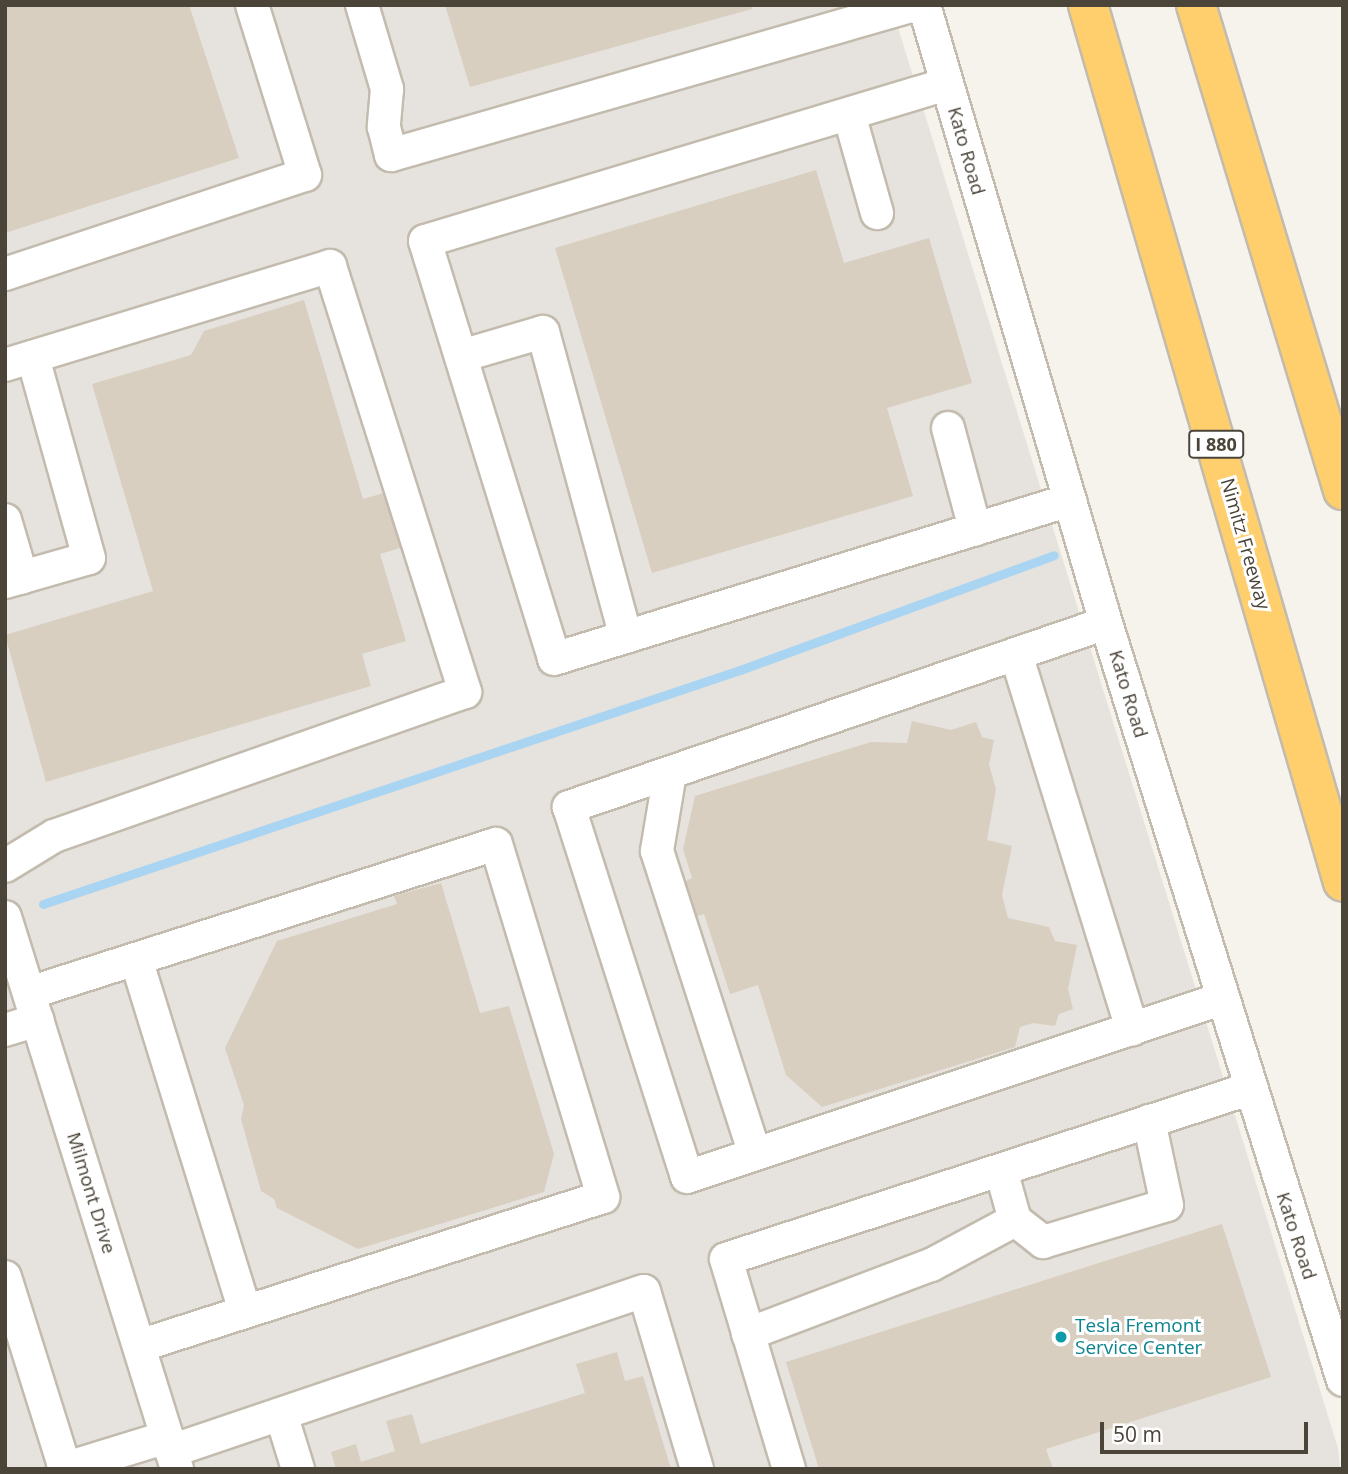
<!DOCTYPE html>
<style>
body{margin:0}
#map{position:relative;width:1348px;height:1474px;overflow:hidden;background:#f6f3ec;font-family:"Open Sans",sans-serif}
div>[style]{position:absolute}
.industrial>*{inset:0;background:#e6e2dd}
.stream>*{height:9px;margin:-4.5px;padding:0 4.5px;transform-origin:4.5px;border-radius:4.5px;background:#a9d4f2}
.building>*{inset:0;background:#d8cfc1}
.roads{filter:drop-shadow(2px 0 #c2bbae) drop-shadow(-2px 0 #c2bbae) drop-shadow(0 2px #c2bbae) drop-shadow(0 -2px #c2bbae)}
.minor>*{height:32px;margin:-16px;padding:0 16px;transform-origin:16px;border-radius:16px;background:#fff}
.highway>*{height:38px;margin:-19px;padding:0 19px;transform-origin:19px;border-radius:19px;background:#ffcf6e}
.dots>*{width:19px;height:19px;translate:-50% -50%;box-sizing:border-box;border:4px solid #fff;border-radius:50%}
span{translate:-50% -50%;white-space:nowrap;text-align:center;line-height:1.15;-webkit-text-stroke:6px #fff;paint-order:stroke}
.shield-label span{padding:2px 5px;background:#fff;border:2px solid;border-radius:5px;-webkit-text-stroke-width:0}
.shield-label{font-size:18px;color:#4b4439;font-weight:700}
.street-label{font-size:19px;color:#4b4439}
.culture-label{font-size:19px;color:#0d838f}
.left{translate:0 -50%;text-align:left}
.frame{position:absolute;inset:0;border:7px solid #4b4439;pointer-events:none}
.scale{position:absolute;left:1100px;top:1422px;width:208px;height:32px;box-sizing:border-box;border:4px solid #4b4439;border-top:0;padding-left:9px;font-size:21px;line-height:24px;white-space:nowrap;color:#4b4439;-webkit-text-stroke:5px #fff;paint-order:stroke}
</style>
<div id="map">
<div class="industrial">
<div style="clip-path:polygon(5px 5px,891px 5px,1338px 1448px,1340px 1469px,5px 1469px)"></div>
</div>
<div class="stream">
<div style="left:43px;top:904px;width:735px;rotate:-18.56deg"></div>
<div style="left:740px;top:670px;width:334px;rotate:-20.1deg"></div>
</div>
<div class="building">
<div style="clip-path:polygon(5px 5px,189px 5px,239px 158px,5px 233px)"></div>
<div style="clip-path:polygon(445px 5px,751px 5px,752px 9px,470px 87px)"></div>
<div style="clip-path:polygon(816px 170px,844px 263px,929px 238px,972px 383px,887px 408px,913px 496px,652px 573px,555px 248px)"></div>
<div style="clip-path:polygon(304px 300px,363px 499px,387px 492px,403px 547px,380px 554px,406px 641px,362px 654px,371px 686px,46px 782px,5px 635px,153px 591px,92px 384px,191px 355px,204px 331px)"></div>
<div style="clip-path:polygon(912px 721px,951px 730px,976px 722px,982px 737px,994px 740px,989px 765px,996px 789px,987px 840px,1012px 846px,1002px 895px,1008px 918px,1049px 927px,1055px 941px,1077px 945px,1068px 989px,1073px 1009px,1059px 1014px,1055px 1026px,1033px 1023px,1020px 1027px,1015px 1047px,822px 1107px,786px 1075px,758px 985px,730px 994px,704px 914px,685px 920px,674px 887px,692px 878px,683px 849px,695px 796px,871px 742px,907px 743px)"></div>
<div style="clip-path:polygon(441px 883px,480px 1013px,509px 1006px,554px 1154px,544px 1192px,358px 1249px,277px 1208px,274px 1199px,261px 1191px,241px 1119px,244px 1105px,225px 1048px,277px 941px,397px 904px,394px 896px)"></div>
<div style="clip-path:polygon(1222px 1224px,1271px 1377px,1046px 1449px,1053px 1469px,819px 1469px,786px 1362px)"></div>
<div style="clip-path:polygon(617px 1352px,625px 1381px,643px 1376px,671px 1469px,336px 1469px,331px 1452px,356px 1444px,361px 1462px,395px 1451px,386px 1421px,412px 1414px,421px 1444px,585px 1393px,576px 1364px)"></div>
</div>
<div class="roads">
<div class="minor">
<div style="left:362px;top:5px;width:88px;rotate:73.4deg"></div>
<div style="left:387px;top:89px;width:38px;rotate:95deg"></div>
<div style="left:384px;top:127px;width:29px;rotate:76deg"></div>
<div style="left:391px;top:155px;width:544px;rotate:-16deg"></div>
<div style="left:924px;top:5px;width:644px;rotate:73.59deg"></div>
<div style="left:1106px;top:623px;width:793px;rotate:72.62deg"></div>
<div style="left:947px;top:84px;width:545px;rotate:163.26deg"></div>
<div style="left:425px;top:241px;width:437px;rotate:72.8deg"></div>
<div style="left:554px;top:659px;width:540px;rotate:-17.13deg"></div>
<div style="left:849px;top:114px;width:103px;rotate:74.2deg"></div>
<div style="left:5px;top:274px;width:316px;rotate:-18.3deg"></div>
<div style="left:305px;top:175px;width:178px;rotate:-107.3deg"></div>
<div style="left:461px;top:356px;width:85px;rotate:-16.3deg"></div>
<div style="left:543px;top:332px;width:316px;rotate:74.8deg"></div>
<div style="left:5px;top:365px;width:340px;rotate:-16.9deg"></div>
<div style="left:330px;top:266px;width:447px;rotate:72.4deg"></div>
<div style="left:465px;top:692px;width:435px;rotate:160.7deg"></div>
<div style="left:54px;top:836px;width:57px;rotate:148.5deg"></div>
<div style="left:948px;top:428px;width:105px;rotate:75deg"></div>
<div style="left:5px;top:520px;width:60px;rotate:73.7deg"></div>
<div style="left:5px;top:582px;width:87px;rotate:-15.9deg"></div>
<div style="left:89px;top:558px;width:209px;rotate:-105.6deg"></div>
<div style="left:1106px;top:623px;width:568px;rotate:161.09deg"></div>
<div style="left:569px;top:807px;width:388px;rotate:72.3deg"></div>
<div style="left:687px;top:1177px;width:563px;rotate:-18.43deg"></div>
<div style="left:1016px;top:654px;width:393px;rotate:72.8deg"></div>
<div style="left:670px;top:773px;width:79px;rotate:99.5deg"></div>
<div style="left:657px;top:851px;width:318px;rotate:72.1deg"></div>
<div style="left:5px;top:917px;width:578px;rotate:72.69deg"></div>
<div style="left:136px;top:959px;width:369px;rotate:72.8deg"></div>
<div style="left:29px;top:993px;width:490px;rotate:-17.7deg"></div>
<div style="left:496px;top:844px;width:369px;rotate:73.1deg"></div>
<div style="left:603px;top:1197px;width:487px;rotate:162.2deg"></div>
<div style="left:5px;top:1030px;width:34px;rotate:-17deg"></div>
<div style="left:1001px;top:1170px;width:52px;rotate:74.4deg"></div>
<div style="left:1015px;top:1220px;width:36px;rotate:38deg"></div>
<div style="left:1043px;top:1242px;width:129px;rotate:-16.6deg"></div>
<div style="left:1167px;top:1205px;width:86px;rotate:-102.1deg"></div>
<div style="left:5px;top:1277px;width:201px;rotate:72.6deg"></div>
<div style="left:748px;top:1334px;width:196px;rotate:-20.7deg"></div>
<div style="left:931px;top:1265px;width:95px;rotate:-28.2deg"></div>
<div style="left:281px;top:1414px;width:58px;rotate:72.8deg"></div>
<div style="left:171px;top:1451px;width:499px;rotate:-18.7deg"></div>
<div style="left:644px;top:1291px;width:186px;rotate:73.4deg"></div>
<div style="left:63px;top:1469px;width:109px;rotate:-17.1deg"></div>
<div style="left:789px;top:1469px;width:219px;rotate:-106.7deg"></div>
<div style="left:726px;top:1259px;width:550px;rotate:-18.01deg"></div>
</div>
<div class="highway">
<div style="left:1088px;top:5px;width:913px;rotate:73.79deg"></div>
<div style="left:1196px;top:5px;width:507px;rotate:73.14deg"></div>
</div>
</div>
<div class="dots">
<div style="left:1061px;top:1337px;background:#0f9aa8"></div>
</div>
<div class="shield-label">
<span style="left:1216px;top:444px">I 880</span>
</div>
<div class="street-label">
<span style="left:966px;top:151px;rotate:74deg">Kato Road</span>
<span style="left:1245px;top:544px;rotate:74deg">Nimitz Freeway</span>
<span style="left:1128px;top:694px;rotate:73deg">Kato Road</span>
<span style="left:91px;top:1193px;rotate:73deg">Milmont Drive</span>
<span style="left:1296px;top:1236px;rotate:72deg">Kato Road</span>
</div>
<div class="culture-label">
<span class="left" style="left:1075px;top:1337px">Tesla Fremont<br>Service Center</span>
</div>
<div class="frame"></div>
<div class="scale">50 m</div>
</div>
